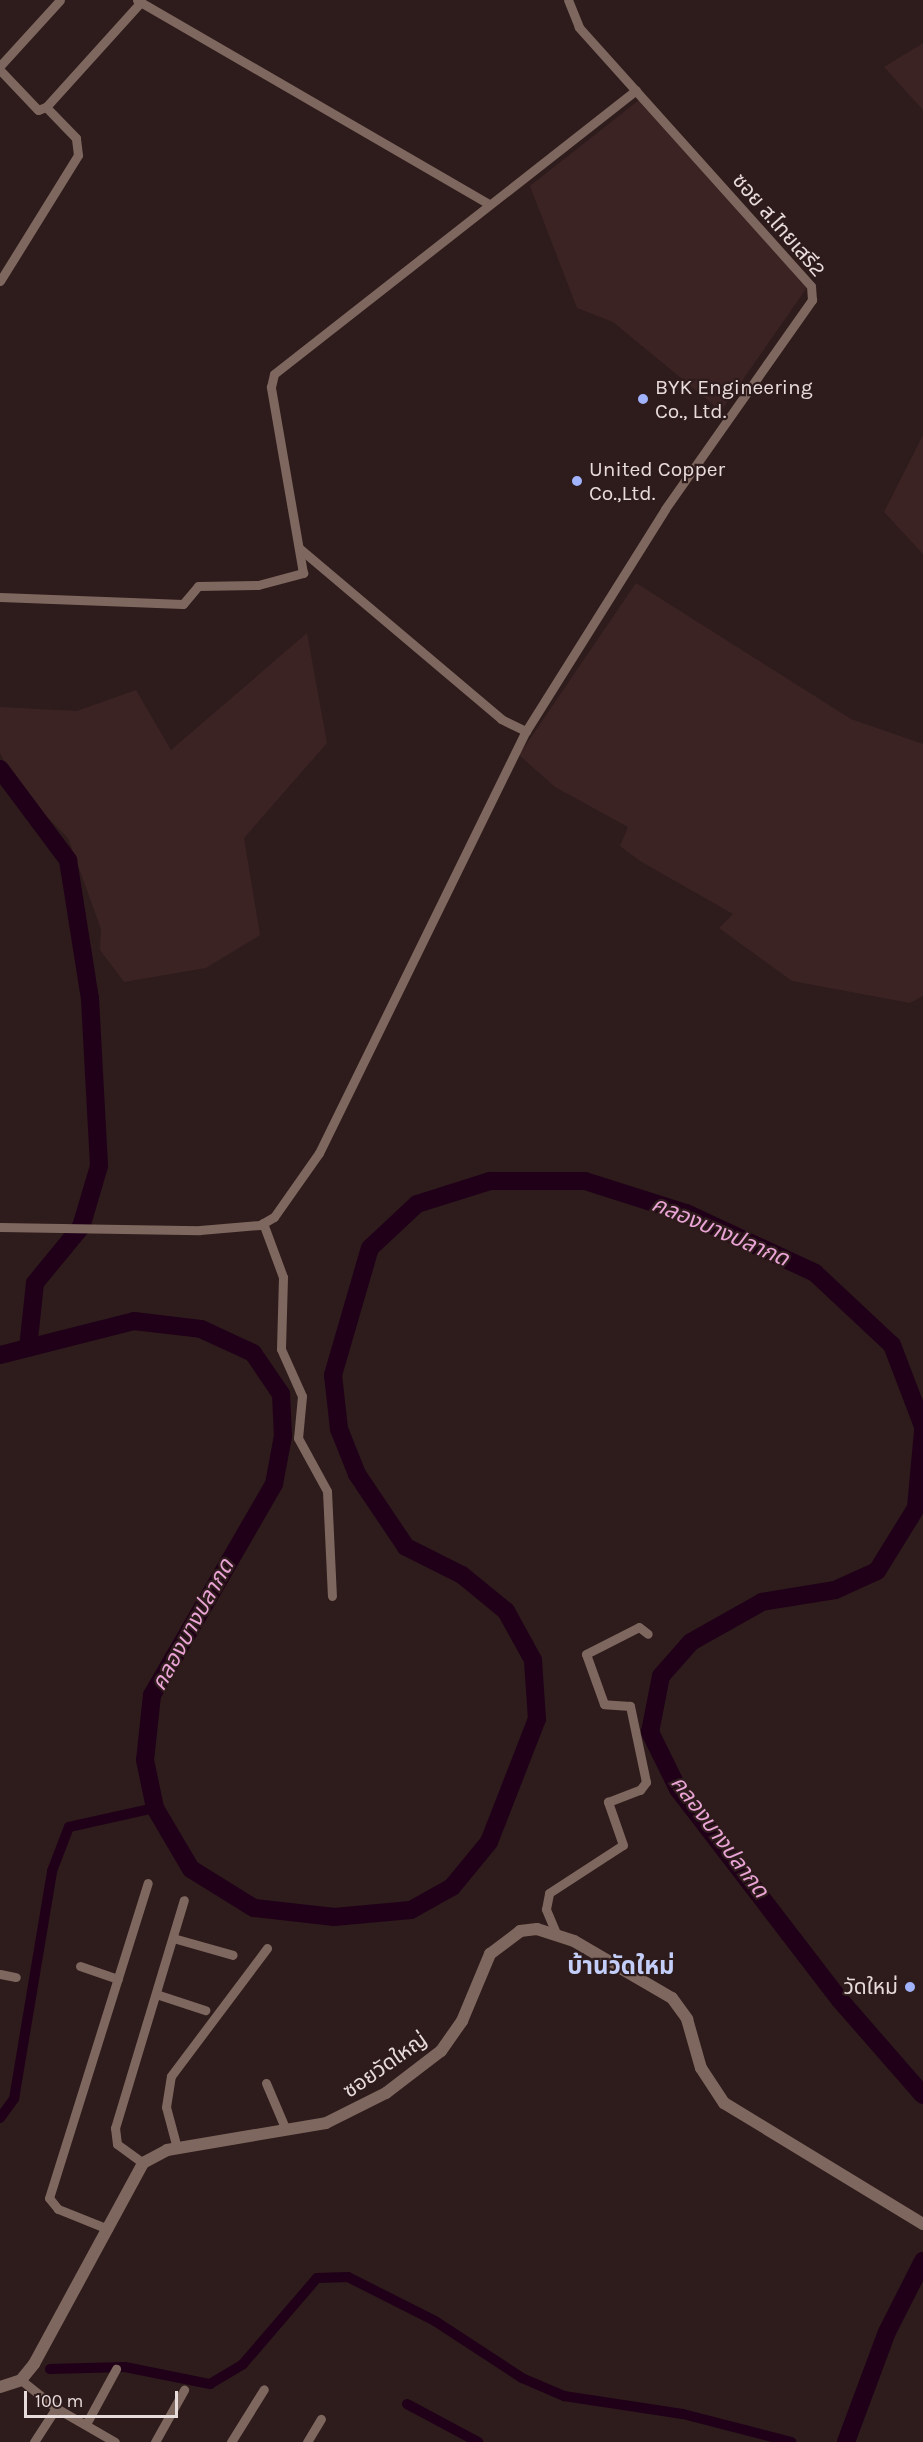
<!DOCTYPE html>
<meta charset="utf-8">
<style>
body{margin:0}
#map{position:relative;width:923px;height:2442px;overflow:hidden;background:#2e1b1b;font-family:Karla,"Noto Sans Thai",sans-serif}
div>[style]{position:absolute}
.built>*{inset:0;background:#3c2323}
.canal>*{height:10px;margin:-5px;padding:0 5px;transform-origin:5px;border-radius:5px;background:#1f0018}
.river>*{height:18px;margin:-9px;padding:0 9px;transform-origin:9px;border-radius:9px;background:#1f0018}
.minor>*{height:9px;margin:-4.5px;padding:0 4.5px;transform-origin:4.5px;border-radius:4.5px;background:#7e675e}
.tertiary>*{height:12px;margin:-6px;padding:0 6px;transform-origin:6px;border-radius:6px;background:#7e675e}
.dots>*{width:16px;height:16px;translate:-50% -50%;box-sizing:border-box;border:3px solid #2e1b1b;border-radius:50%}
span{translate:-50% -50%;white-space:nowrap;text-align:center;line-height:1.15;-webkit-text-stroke:4.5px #2e1b1b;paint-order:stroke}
.street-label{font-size:21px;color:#e8dbdb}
.poi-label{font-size:21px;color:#e8dbdb}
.left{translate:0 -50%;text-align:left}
.right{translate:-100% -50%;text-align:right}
.water-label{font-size:22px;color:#eaa4d6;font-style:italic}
.quarter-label{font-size:24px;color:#c4cff9;font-weight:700}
.scale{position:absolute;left:24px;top:2391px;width:154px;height:27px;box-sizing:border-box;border:3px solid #e8dbdb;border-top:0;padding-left:8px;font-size:18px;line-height:21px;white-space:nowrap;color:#e8dbdb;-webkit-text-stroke:4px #2e1b1b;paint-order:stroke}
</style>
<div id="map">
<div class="built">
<div style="clip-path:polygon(923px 43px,923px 110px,884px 67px)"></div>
<div style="clip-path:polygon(639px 100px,808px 286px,721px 411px,613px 322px,577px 308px,530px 186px)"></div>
<div style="clip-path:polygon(923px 435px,923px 554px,884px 512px)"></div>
<div style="clip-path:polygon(636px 583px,851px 719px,923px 744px,923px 996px,910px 1003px,792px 981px,719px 928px,733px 914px,640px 861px,620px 846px,628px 827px,555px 787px,519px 755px)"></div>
<div style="clip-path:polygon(307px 633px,327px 743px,244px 838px,260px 935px,206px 968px,124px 982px,100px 950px,101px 929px,68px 838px,18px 788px,0 753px,0 707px,77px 711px,136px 690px,171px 750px)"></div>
</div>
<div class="canal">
<div style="left:0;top:2118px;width:24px;rotate:-54deg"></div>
<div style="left:14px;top:2099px;width:231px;rotate:-80.5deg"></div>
<div style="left:52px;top:1871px;width:47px;rotate:-68.9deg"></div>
<div style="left:69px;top:1827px;width:88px;rotate:-12.5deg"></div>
<div style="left:50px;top:2369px;width:75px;rotate:-1.5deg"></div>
<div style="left:125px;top:2367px;width:87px;rotate:11.3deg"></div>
<div style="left:210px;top:2384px;width:39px;rotate:-31deg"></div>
<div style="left:243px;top:2364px;width:113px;rotate:-49.3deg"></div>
<div style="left:317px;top:2278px;width:31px;rotate:-2deg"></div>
<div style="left:348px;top:2277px;width:97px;rotate:26.8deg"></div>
<div style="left:435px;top:2321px;width:104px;rotate:33.2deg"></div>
<div style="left:522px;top:2378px;width:46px;rotate:23.2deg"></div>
<div style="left:564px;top:2396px;width:120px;rotate:8.6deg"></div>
<div style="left:683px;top:2414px;width:112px;rotate:14.5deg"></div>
<div style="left:407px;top:2404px;width:81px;rotate:28.2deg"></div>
</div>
<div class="river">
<div style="left:0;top:769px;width:114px;rotate:53.2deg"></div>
<div style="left:68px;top:860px;width:141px;rotate:81deg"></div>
<div style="left:90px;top:999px;width:167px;rotate:86.9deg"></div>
<div style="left:99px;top:1166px;width:64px;rotate:106.4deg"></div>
<div style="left:81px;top:1227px;width:72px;rotate:129.4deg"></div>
<div style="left:35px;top:1283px;width:65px;rotate:96.1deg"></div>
<div style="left:0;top:1355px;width:138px;rotate:-14.2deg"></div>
<div style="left:134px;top:1321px;width:67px;rotate:6.8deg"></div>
<div style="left:201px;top:1329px;width:57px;rotate:24.8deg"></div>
<div style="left:253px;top:1353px;width:50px;rotate:55.7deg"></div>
<div style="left:281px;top:1394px;width:42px;rotate:87.3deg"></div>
<div style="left:283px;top:1436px;width:49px;rotate:100.6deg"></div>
<div style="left:274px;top:1484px;width:244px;rotate:120deg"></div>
<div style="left:152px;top:1695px;width:65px;rotate:96.1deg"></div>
<div style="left:145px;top:1760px;width:49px;rotate:78.2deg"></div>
<div style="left:155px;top:1808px;width:71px;rotate:59.5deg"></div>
<div style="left:191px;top:1869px;width:74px;rotate:31.8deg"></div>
<div style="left:254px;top:1908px;width:81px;rotate:6.4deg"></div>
<div style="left:334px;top:1917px;width:77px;rotate:-5.2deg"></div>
<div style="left:411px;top:1910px;width:47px;rotate:-29.3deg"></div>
<div style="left:452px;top:1887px;width:58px;rotate:-50.6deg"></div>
<div style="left:489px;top:1842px;width:132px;rotate:-68.7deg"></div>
<div style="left:537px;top:1719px;width:59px;rotate:-93.9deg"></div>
<div style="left:533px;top:1660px;width:56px;rotate:-118.9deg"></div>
<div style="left:506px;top:1611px;width:57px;rotate:-140.7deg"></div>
<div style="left:462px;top:1575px;width:63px;rotate:-153.4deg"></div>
<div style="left:406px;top:1547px;width:88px;rotate:-123.9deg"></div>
<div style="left:357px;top:1474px;width:48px;rotate:-111.8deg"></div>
<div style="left:339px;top:1429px;width:54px;rotate:-96.3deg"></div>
<div style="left:333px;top:1375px;width:132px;rotate:-73.8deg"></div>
<div style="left:370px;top:1248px;width:64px;rotate:-43.1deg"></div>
<div style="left:417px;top:1204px;width:77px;rotate:-17.5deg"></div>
<div style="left:490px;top:1181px;width:95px"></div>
<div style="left:585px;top:1181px;width:106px;rotate:17.6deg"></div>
<div style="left:686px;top:1213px;width:142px;rotate:24.9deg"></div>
<div style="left:815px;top:1273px;width:105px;rotate:43.1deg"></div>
<div style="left:892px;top:1345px;width:87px;rotate:69.1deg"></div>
<div style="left:923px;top:1431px;width:77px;rotate:95.2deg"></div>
<div style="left:916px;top:1508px;width:74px;rotate:121.8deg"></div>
<div style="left:877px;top:1571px;width:46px;rotate:155.7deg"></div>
<div style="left:835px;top:1590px;width:74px;rotate:170.7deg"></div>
<div style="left:762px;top:1602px;width:81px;rotate:150.6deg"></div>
<div style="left:691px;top:1642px;width:45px;rotate:131.4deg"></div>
<div style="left:661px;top:1676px;width:57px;rotate:101.1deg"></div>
<div style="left:650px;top:1732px;width:64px;rotate:63.8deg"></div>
<div style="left:678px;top:1789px;width:266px;rotate:52.5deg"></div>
<div style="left:840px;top:2000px;width:126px;rotate:48.9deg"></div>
<div style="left:846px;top:2442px;width:117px;rotate:-69.6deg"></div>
<div style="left:887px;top:2332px;width:80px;rotate:-63.1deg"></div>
</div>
<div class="minor">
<div style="left:137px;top:0;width:405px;rotate:30.1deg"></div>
<div style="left:0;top:66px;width:89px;rotate:-47.7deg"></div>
<div style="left:0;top:70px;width:55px;rotate:46.5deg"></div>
<div style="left:38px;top:110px;width:9px;rotate:-21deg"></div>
<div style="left:46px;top:107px;width:142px;rotate:-47.9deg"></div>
<div style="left:0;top:281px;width:148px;rotate:-58.2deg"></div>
<div style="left:78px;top:155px;width:17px;rotate:-97deg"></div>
<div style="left:76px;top:138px;width:43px;rotate:-134.1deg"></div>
<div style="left:299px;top:548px;width:265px;rotate:40.2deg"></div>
<div style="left:501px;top:719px;width:28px;rotate:26deg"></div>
<div style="left:0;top:597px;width:183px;rotate:2.2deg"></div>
<div style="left:183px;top:604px;width:23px;rotate:-50deg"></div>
<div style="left:198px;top:586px;width:60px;rotate:-1deg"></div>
<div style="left:258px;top:585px;width:47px;rotate:-14.9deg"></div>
<div style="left:303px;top:573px;width:189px;rotate:-99.8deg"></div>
<div style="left:271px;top:387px;width:13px;rotate:-77deg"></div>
<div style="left:274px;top:374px;width:460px;rotate:-38.1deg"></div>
<div style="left:263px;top:1223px;width:58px;rotate:69.7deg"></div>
<div style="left:283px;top:1277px;width:72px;rotate:91.6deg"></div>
<div style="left:281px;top:1349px;width:51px;rotate:65.9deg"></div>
<div style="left:302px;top:1396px;width:42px;rotate:95.4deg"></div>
<div style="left:298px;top:1438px;width:60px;rotate:61.3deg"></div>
<div style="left:327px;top:1491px;width:105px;rotate:87.3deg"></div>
<div style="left:0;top:1227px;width:200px;rotate:0.9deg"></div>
<div style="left:200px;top:1230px;width:60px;rotate:-4.8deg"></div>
<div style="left:260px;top:1225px;width:16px;rotate:-30deg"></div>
<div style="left:274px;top:1217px;width:78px;rotate:-54.9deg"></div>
<div style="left:319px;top:1153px;width:470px;rotate:-63.9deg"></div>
<div style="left:526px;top:731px;width:262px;rotate:-57.9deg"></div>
<div style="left:665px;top:509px;width:256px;rotate:-54.9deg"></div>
<div style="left:812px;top:300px;width:14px;rotate:-94deg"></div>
<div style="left:811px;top:286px;width:348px;rotate:-131.9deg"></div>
<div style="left:579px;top:27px;width:29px;rotate:-112deg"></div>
<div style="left:556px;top:1933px;width:26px;rotate:-113deg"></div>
<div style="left:546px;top:1909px;width:16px;rotate:-79deg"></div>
<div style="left:549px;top:1893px;width:88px;rotate:-33deg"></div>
<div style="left:623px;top:1845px;width:46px;rotate:-109.2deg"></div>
<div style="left:608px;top:1802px;width:34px;rotate:-21deg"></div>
<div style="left:640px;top:1790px;width:10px;rotate:-53deg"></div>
<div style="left:646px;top:1782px;width:78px;rotate:-101.9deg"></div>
<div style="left:630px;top:1706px;width:26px;rotate:-176deg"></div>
<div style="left:604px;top:1704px;width:53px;rotate:-109.8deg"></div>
<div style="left:586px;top:1654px;width:59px;rotate:-27deg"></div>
<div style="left:639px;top:1627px;width:11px;rotate:38deg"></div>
<div style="left:173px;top:1938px;width:62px;rotate:15.8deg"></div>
<div style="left:80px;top:1966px;width:40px;rotate:18.9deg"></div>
<div style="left:0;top:1974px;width:16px;rotate:11deg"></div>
<div style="left:156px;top:1994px;width:52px;rotate:18.1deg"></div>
<div style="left:266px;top:2083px;width:51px;rotate:66.9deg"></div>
<div style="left:177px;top:2148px;width:42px;rotate:-105deg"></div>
<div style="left:166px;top:2107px;width:31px;rotate:-81deg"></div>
<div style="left:171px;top:2076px;width:160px;rotate:-53.1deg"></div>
<div style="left:143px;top:2163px;width:32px;rotate:-144deg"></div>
<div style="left:117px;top:2144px;width:16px;rotate:-97deg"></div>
<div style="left:115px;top:2128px;width:238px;rotate:-73.2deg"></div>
<div style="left:108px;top:2229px;width:54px;rotate:-158.2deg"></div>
<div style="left:58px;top:2209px;width:14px;rotate:-129deg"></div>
<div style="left:49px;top:2198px;width:330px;rotate:-72.6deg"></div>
<div style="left:21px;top:2380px;width:45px;rotate:38.7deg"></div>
<div style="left:56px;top:2408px;width:68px;rotate:30deg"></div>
<div style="left:86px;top:2424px;width:63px;rotate:-61.4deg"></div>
<div style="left:34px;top:2442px;width:40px;rotate:-57.1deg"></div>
<div style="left:155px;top:2442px;width:60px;rotate:-60.9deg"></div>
<div style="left:231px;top:2442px;width:62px;rotate:-58.1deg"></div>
<div style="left:307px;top:2442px;width:27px;rotate:-59deg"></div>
</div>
<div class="tertiary">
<div style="left:0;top:2387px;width:22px;rotate:-18deg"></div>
<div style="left:21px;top:2380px;width:21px;rotate:-51deg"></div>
<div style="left:34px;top:2364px;width:229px;rotate:-61.5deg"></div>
<div style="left:143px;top:2163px;width:27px;rotate:-28deg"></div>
<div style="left:167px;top:2150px;width:161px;rotate:-9.6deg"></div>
<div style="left:326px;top:2123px;width:67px;rotate:-26.6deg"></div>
<div style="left:386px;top:2093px;width:69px;rotate:-37.4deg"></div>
<div style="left:441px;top:2051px;width:37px;rotate:-55deg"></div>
<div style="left:462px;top:2021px;width:73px;rotate:-67.3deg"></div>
<div style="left:490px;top:1954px;width:38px;rotate:-37deg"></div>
<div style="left:520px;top:1931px;width:17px;rotate:-7deg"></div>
<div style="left:537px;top:1929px;width:39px;rotate:18deg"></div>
<div style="left:574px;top:1941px;width:113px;rotate:30.2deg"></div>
<div style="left:672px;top:1998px;width:26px;rotate:54deg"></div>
<div style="left:687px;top:2019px;width:51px;rotate:74.1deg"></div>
<div style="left:701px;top:2068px;width:42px;rotate:56.7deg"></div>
<div style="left:724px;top:2103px;width:233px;rotate:31.3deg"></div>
</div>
<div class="dots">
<div style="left:643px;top:399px;background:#a1b3fd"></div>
<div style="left:577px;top:481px;background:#a1b3fd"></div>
<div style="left:910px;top:1987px;background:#a1b3fd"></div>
</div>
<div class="street-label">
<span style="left:779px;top:225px;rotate:49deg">ซอย ส.ไทยเสรี2</span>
<span style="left:385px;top:2065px;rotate:-35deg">ซอยวัดใหญ่</span>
</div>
<div class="poi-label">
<span class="left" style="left:655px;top:399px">BYK Engineering<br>Co., Ltd.</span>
<span class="left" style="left:589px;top:481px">United Copper<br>Co.,Ltd.</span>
<span class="right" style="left:898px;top:1987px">วัดใหม่</span>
</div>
<div class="water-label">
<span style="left:720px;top:1232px;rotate:23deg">คลองบางปลากด</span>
<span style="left:193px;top:1625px;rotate:-61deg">คลองบางปลากด</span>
<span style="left:719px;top:1837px;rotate:53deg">คลองบางปลากด</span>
</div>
<div class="quarter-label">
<span style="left:621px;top:1967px">บ้านวัดใหม่</span>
</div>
<div class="scale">100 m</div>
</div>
